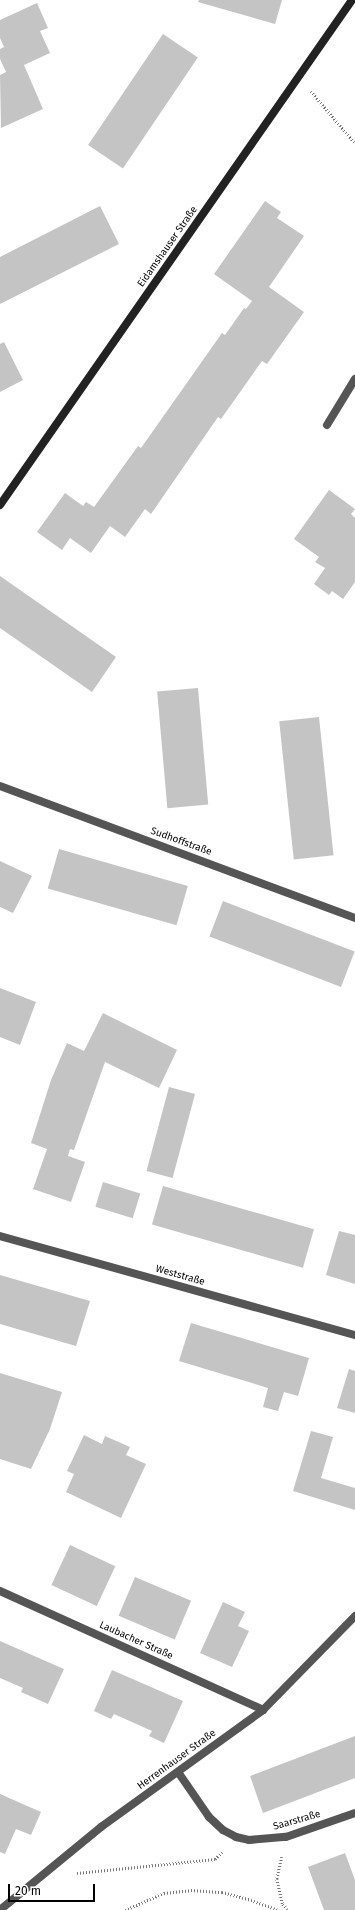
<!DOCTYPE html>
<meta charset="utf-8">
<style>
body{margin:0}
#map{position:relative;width:355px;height:1910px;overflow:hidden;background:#fff;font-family:"Fira Sans",sans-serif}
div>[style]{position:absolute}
.building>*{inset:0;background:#c4c4c4;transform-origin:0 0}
.path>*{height:2.5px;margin-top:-1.25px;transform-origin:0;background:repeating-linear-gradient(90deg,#777 0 1px,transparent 0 3px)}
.lane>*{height:8px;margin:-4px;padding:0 4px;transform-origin:4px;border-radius:4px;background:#555}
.street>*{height:8px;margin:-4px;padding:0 4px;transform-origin:4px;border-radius:4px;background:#555}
.secondary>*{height:8px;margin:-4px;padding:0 4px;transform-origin:4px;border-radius:4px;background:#222}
span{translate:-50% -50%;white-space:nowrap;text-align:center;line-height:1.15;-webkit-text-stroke:3px #fff;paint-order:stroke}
.street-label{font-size:10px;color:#000}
.scale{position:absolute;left:8px;top:1884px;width:87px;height:18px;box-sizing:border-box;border:2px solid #000;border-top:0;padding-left:5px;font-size:12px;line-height:14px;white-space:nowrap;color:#000;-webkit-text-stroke:3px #fff;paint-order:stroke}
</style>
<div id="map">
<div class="building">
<div style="clip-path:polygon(199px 0,282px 0,275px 24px,198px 2px)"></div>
<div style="clip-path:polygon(37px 3px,48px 28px,40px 31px,50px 53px,24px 65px,43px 109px,1px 128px,0 75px,6px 72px,0 59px,0 49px,4px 47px,0 38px,0 20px)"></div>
<div style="left:163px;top:34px;width:42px;height:134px;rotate:34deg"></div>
<div style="clip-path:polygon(265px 201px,281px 212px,277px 218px,304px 236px,269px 287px,304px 312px,267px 364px,262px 361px,221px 419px,218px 417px,151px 514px,145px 509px,125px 537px,110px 526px,91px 553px,70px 538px,62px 550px,37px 532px,65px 493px,83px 506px,86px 502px,94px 507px,138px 446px,141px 448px,222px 333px,225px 335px,244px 308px,246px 309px,252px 301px,214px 274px)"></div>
<div style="clip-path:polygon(100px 206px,119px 244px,0 304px,0 257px)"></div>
<div style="clip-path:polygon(4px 342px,23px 380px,0 392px,0 344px)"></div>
<div style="clip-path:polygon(329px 490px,355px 509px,351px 514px,355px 518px,355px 582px,343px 599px,332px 591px,329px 595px,314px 584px,325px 568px,315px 562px,319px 557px,294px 539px)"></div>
<div style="clip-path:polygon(0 576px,116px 657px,92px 692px,0 628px)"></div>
<div style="left:198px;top:688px;width:117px;height:41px;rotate:85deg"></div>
<div style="left:319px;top:717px;width:139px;height:40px;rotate:84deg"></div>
<div style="left:59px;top:849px;width:134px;height:41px;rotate:16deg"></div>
<div style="clip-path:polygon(0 861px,32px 876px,13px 913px,0 907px)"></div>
<div style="left:223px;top:901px;width:141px;height:38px;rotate:21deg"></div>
<div style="clip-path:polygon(0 988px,36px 1002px,20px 1045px,0 1037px)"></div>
<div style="clip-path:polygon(103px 1013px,177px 1050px,159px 1088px,105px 1062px,74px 1150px,70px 1149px,68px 1156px,85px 1162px,71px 1202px,33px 1189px,47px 1149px,31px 1143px,51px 1080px,67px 1043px,84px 1051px)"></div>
<div style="left:169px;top:1087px;width:27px;height:87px;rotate:15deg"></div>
<div style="left:103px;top:1182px;width:39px;height:26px;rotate:17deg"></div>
<div style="left:163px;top:1186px;width:157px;height:40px;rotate:16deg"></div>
<div style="clip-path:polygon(339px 1231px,355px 1235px,355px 1284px,326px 1275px)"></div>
<div style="clip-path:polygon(0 1275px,90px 1301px,76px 1346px,0 1324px)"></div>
<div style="clip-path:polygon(191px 1323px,309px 1358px,298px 1396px,284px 1392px,278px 1411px,263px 1407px,268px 1388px,179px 1361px)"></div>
<div style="clip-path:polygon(349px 1369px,355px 1371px,355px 1413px,337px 1408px)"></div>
<div style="clip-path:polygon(0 1373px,62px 1392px,50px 1429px,31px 1469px,0 1459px)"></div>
<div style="clip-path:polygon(311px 1431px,333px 1437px,321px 1478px,355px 1488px,355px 1510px,293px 1491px)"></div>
<div style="clip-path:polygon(84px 1435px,102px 1444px,105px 1436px,130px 1447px,126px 1455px,146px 1464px,121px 1518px,66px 1492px,74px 1474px,67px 1471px)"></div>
<div style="left:70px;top:1545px;width:50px;height:44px;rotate:25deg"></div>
<div style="left:135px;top:1577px;width:61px;height:42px;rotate:23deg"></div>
<div style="clip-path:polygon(223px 1602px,245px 1612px,238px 1626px,249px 1631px,232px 1667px,200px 1653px)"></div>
<div style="clip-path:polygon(0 1641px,64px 1669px,48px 1704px,21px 1692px,23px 1688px,0 1678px)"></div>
<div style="clip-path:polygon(112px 1670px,183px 1701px,164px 1743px,149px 1736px,152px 1731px,114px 1714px,111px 1719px,94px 1711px)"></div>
<div style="clip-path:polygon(355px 1736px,355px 1778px,263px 1813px,250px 1776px)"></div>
<div style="clip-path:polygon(0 1794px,41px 1812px,31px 1835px,16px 1829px,5px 1854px,0 1852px)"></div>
<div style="clip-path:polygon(345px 1853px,355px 1880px,355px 1910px,324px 1910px,308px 1867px)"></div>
</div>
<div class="path">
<div style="left:311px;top:91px;width:68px;rotate:49.8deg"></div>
<div style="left:282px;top:1857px;width:23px;rotate:103deg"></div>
<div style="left:277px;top:1879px;width:26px;rotate:77deg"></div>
<div style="left:283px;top:1904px;width:7px;rotate:56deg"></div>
<div style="left:77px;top:1873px;width:139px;rotate:-5.8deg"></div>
<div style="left:215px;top:1859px;width:10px;rotate:-45deg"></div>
<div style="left:125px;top:1910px;width:43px;rotate:-23.6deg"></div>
<div style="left:164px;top:1893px;width:27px;rotate:-6deg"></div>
<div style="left:191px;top:1890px;width:31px;rotate:4deg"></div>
<div style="left:222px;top:1892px;width:30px;rotate:15deg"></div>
<div style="left:251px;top:1900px;width:29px;rotate:20deg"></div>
</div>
<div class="lane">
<div style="left:327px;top:425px;width:54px;rotate:-58.7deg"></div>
</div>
<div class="street">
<div style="left:0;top:786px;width:379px;rotate:20.4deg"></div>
<div style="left:0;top:1236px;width:369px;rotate:15.6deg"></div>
<div style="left:0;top:1591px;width:289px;rotate:24.3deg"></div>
<div style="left:178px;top:1772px;width:55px;rotate:55.4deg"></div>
<div style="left:209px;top:1817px;width:19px;rotate:43deg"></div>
<div style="left:223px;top:1830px;width:15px;rotate:28deg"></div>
<div style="left:236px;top:1837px;width:13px;rotate:13deg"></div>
<div style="left:249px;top:1840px;width:37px;rotate:-5deg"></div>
<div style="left:286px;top:1837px;width:73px;rotate:-19.2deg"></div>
<div style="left:0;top:1910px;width:131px;rotate:-39.4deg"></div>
<div style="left:101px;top:1827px;width:200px;rotate:-35.8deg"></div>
<div style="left:263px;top:1710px;width:132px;rotate:-45.6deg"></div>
</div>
<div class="secondary">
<div style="left:0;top:505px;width:616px;rotate:-55.12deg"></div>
</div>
<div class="street-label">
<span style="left:168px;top:247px;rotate:-55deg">Eidamshauser Straße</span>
<span style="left:181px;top:842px;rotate:20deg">Sudhoffstraße</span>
<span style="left:180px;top:1276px;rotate:16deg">Weststraße</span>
<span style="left:136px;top:1641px;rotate:24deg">Laubacher Straße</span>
<span style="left:177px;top:1760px;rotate:-36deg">Herrenhauser Straße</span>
<span style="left:297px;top:1821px;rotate:-16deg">Saarstraße</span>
</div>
<div class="scale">20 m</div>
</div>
